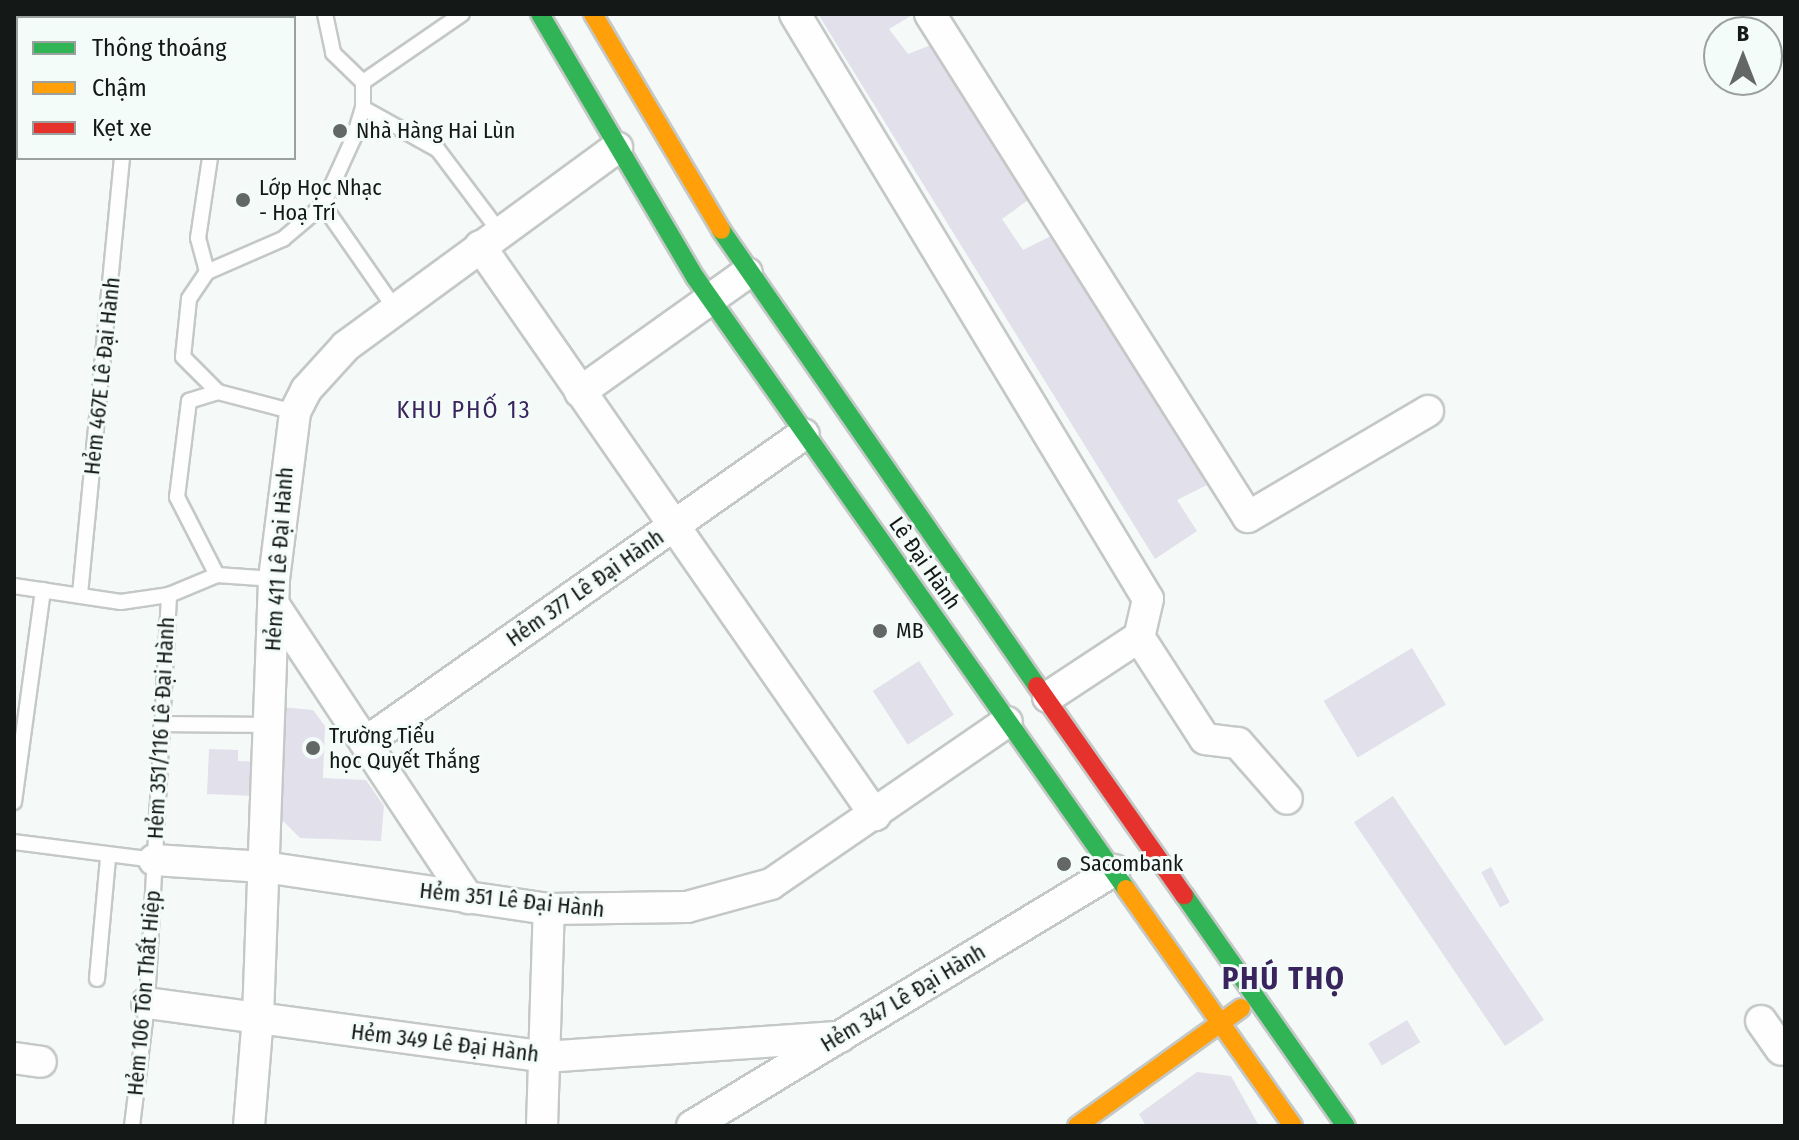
<!DOCTYPE html>
<meta charset="utf-8">
<style>
body{margin:0}
#map{position:relative;width:1799px;height:1140px;overflow:hidden;background:#f5faf8;font-family:"Fira Sans Condensed",sans-serif}
div>[style]{position:absolute}
.building>*{inset:0;background:#e1e0eb;transform-origin:0 0}
.roads{filter:drop-shadow(2px 0 #c4c8c6) drop-shadow(-2px 0 #c4c8c6) drop-shadow(0 2px #c4c8c6) drop-shadow(0 -2px #c4c8c6)}
.lane>*{height:14px;margin:-7px;padding:0 7px;transform-origin:7px;border-radius:7px;background:#fefefe}
.street>*{height:30px;margin:-15px;padding:0 15px;transform-origin:15px;border-radius:15px;background:#fefefe}
.fast>*{height:18px;margin:-9px;padding:0 9px;transform-origin:9px;border-radius:9px;background:#30b455}
.slow>*{height:18px;margin:-9px;padding:0 9px;transform-origin:9px;border-radius:9px;background:#ff9f0a}
.jam>*{height:18px;margin:-9px;padding:0 9px;transform-origin:9px;border-radius:9px;background:#e5322d}
.dots>*{width:22px;height:22px;translate:-50% -50%;box-sizing:border-box;border:4px solid #f3fcf8;border-radius:50%}
span{translate:-50% -50%;white-space:nowrap;text-align:center;line-height:1.15;-webkit-text-stroke:6px #f3fcf8;paint-order:stroke}
.poi-label{font-size:22px;color:#141816}
.left{translate:0 -50%;text-align:left}
.street-label{font-size:22px;color:#141816}
.neighbourhood-label{font-size:24px;color:#3a245e;letter-spacing:2px}
.district-label{font-size:30px;color:#3a245e;font-weight:700;letter-spacing:2px}
.frame{position:absolute;inset:0;border:16px solid #141816;pointer-events:none}
.legend{position:absolute;left:16px;top:16px;width:280px;height:144px;box-sizing:border-box;background:#f3fcf8;border:2px solid #9aa19e;margin:0;padding:10px 14px;list-style:none;font-size:24px;color:#141816}
.legend li{display:flex;align-items:center;gap:16px;height:40px}
.legend b{width:40px;border:2px solid #9aa19e}
.north{position:absolute;left:1703px;top:16px;width:80px;height:80px;box-sizing:border-box;background:#f3fcf8;border:2px solid #9aa19e;border-radius:50%;rotate:0deg;font-size:22px;font-weight:700;line-height:32px;text-align:center;color:#141816}
.north::after{content:'';display:block;margin:auto;width:28px;height:36px;background:#636765;clip-path:polygon(50% 0,100% 100%,50% 72%,0 100%)}
</style>
<div id="map">
<div class="building">
<div style="clip-path:polygon(818px 14px,914px 14px,889px 29px,908px 54px,941px 41px,1031px 198px,1002px 219px,1023px 250px,1057px 233px,1207px 485px,1177px 500px,1197px 531px,1155px 559px)"></div>
<div style="left:1412px;top:648px;width:66px;height:103px;rotate:59deg"></div>
<div style="left:919px;top:661px;width:64px;height:55px;rotate:57deg"></div>
<div style="clip-path:polygon(282px 707px,313px 710px,325px 726px,323px 778px,366px 780px,384px 806px,381px 841px,300px 838px,277px 815px)"></div>
<div style="clip-path:polygon(209px 749px,238px 750px,238px 761px,261px 762px,259px 796px,207px 794px)"></div>
<div style="left:1393px;top:796px;width:270px;height:47px;rotate:56deg"></div>
<div style="left:1491px;top:867px;width:40px;height:11px;rotate:62deg"></div>
<div style="left:1407px;top:1020px;width:26px;height:45px;rotate:59deg"></div>
<div style="clip-path:polygon(1197px 1072px,1231px 1076px,1259px 1126px,1146px 1126px,1139px 1114px)"></div>
</div>
<div class="roads">
<div class="lane">
<div style="left:325px;top:14px;width:40px;rotate:78deg"></div>
<div style="left:333px;top:53px;width:42px;rotate:44deg"></div>
<div style="left:134px;top:18px;width:4px;rotate:-90deg"></div>
<div style="left:224px;top:18px;width:4px;rotate:-90deg"></div>
<div style="left:363px;top:82px;width:120px;rotate:-34.5deg"></div>
<div style="left:363px;top:108px;width:86px;rotate:29.2deg"></div>
<div style="left:438px;top:150px;width:101px;rotate:53deg"></div>
<div style="left:210px;top:158px;width:81px;rotate:98.5deg"></div>
<div style="left:198px;top:238px;width:35px;rotate:75deg"></div>
<div style="left:207px;top:272px;width:32px;rotate:124deg"></div>
<div style="left:189px;top:299px;width:58px;rotate:95.9deg"></div>
<div style="left:183px;top:357px;width:49px;rotate:45deg"></div>
<div style="left:218px;top:392px;width:30px;rotate:163deg"></div>
<div style="left:189px;top:401px;width:97px;rotate:97.1deg"></div>
<div style="left:177px;top:497px;width:88px;rotate:62.9deg"></div>
<div style="left:323px;top:205px;width:124px;rotate:55.2deg"></div>
<div style="left:207px;top:272px;width:83px;rotate:-23.5deg"></div>
<div style="left:283px;top:239px;width:52px;rotate:-40.4deg"></div>
<div style="left:323px;top:205px;width:75px;rotate:-65.5deg"></div>
<div style="left:354px;top:137px;width:30px;rotate:-73deg"></div>
<div style="left:363px;top:108px;width:26px;rotate:-90deg"></div>
<div style="left:218px;top:392px;width:80px;rotate:14.6deg"></div>
<div style="left:14px;top:586px;width:108px;rotate:8.5deg"></div>
<div style="left:121px;top:602px;width:49px;rotate:-8.3deg"></div>
<div style="left:169px;top:595px;width:52px;rotate:-22.6deg"></div>
<div style="left:217px;top:575px;width:57px;rotate:4deg"></div>
<div style="left:80px;top:594px;width:438px;rotate:-84.5deg"></div>
<div style="left:161px;top:724px;width:107px;rotate:0.5deg"></div>
<div style="left:14px;top:802px;width:214px;rotate:-82.2deg"></div>
<div style="left:14px;top:842px;width:141px;rotate:7.3deg"></div>
<div style="left:97px;top:979px;width:121px;rotate:-84.8deg"></div>
<div style="left:132px;top:1126px;width:124px;rotate:-83deg"></div>
<div style="left:147px;top:1003px;width:409px;rotate:-86.9deg"></div>
</div>
<div class="street">
<div style="left:795px;top:14px;width:683px;rotate:58.89deg"></div>
<div style="left:1148px;top:599px;width:39px;rotate:103deg"></div>
<div style="left:1139px;top:637px;width:109px;rotate:146.6deg"></div>
<div style="left:930px;top:14px;width:595px;rotate:57.7deg"></div>
<div style="left:1248px;top:517px;width:209px;rotate:-30.5deg"></div>
<div style="left:480px;top:246px;width:693px;rotate:55.23deg"></div>
<div style="left:580px;top:392px;width:205px;rotate:-35.5deg"></div>
<div style="left:276px;top:608px;width:348px;rotate:56.5deg"></div>
<div style="left:1139px;top:637px;width:121px;rotate:57.1deg"></div>
<div style="left:1205px;top:739px;width:33px;rotate:7deg"></div>
<div style="left:1238px;top:743px;width:74px;rotate:48.8deg"></div>
<div style="left:366px;top:742px;width:535px;rotate:-35.11deg"></div>
<div style="left:154px;top:860px;width:110px;rotate:3.6deg"></div>
<div style="left:264px;top:867px;width:288px;rotate:8.4deg"></div>
<div style="left:549px;top:909px;width:138px;rotate:-0.8deg"></div>
<div style="left:687px;top:907px;width:87px;rotate:-15.3deg"></div>
<div style="left:771px;top:884px;width:286px;rotate:-34.5deg"></div>
<div style="left:147px;top:1003px;width:401px;rotate:7.7deg"></div>
<div style="left:544px;top:1057px;width:297px;rotate:-3.9deg"></div>
<div style="left:1761px;top:1021px;width:35px;rotate:55deg"></div>
<div style="left:14px;top:1058px;width:27px;rotate:8deg"></div>
<div style="left:249px;top:1126px;width:109px;rotate:-85.3deg"></div>
<div style="left:258px;top:1017px;width:438px;rotate:-87.9deg"></div>
<div style="left:274px;top:579px;width:168px;rotate:-82.8deg"></div>
<div style="left:295px;top:412px;width:25px;rotate:-63deg"></div>
<div style="left:306px;top:390px;width:59px;rotate:-47.7deg"></div>
<div style="left:346px;top:346px;width:336px;rotate:-36.2deg"></div>
<div style="left:542px;top:1126px;width:217px;rotate:-88.2deg"></div>
<div style="left:692px;top:1126px;width:494px;rotate:-31.2deg"></div>
</div>
<div class="fast">
<div style="left:540px;top:14px;width:305px;rotate:59.5deg"></div>
<div style="left:695px;top:277px;width:749px;rotate:54.84deg"></div>
<div style="left:721px;top:230px;width:555px;rotate:55.28deg"></div>
<div style="left:1184px;top:895px;width:282px;rotate:55deg"></div>
</div>
<div class="slow">
<div style="left:593px;top:14px;width:251px;rotate:59.3deg"></div>
<div style="left:1126px;top:889px;width:290px;rotate:54.8deg"></div>
<div style="left:1077px;top:1126px;width:202px;rotate:-35.7deg"></div>
</div>
<div class="jam">
<div style="left:1037px;top:686px;width:256px;rotate:54.9deg"></div>
</div>
</div>
<div class="dots">
<div style="left:340px;top:131px;background:#636765"></div>
<div style="left:243px;top:200px;background:#636765"></div>
<div style="left:880px;top:631px;background:#636765"></div>
<div style="left:313px;top:748px;background:#636765"></div>
<div style="left:1064px;top:864px;background:#636765"></div>
</div>
<div class="poi-label">
<span class="left" style="left:356px;top:131px">Nhà Hàng Hai Lùn</span>
<span class="left" style="left:259px;top:200px">Lớp Học Nhạc<br>- Hoạ Trí</span>
<span class="left" style="left:896px;top:631px">MB</span>
<span class="left" style="left:329px;top:748px">Trường Tiểu<br>học Quyết Thắng</span>
<span class="left" style="left:1080px;top:864px">Sacombank</span>
</div>
<div class="street-label">
<span style="left:102px;top:376px;rotate:-84deg">Hẻm 467E Lê Đại Hành</span>
<span style="left:279px;top:559px;rotate:-86deg">Hẻm 411 Lê Đại Hành</span>
<span style="left:925px;top:563px;rotate:55deg">Lê Đại Hành</span>
<span style="left:585px;top:588px;rotate:-35deg">Hẻm 377 Lê Đại Hành</span>
<span style="left:161px;top:728px;rotate:-87deg">Hẻm 351/116 Lê Đại Hành</span>
<span style="left:512px;top:900px;rotate:6deg">Hẻm 351 Lê Đại Hành</span>
<span style="left:144px;top:993px;rotate:-85deg">Hẻm 106 Tôn Thất Hiệp</span>
<span style="left:903px;top:998px;rotate:-31deg">Hẻm 347 Lê Đại Hành</span>
<span style="left:445px;top:1043px;rotate:7deg">Hẻm 349 Lê Đại Hành</span>
</div>
<div class="neighbourhood-label">
<span style="left:464px;top:411px">KHU PHỐ 13</span>
</div>
<div class="district-label">
<span style="left:1284px;top:979px">PHÚ THỌ</span>
</div>
<div class="frame"></div>
<ul class="legend">
<li><b style="height:10px;background:#30b455"></b>Thông thoáng</li>
<li><b style="height:10px;background:#ff9f0a"></b>Chậm</li>
<li><b style="height:10px;background:#e5322d"></b>Kẹt xe</li>
</ul>
<div class="north">B</div>
</div>
